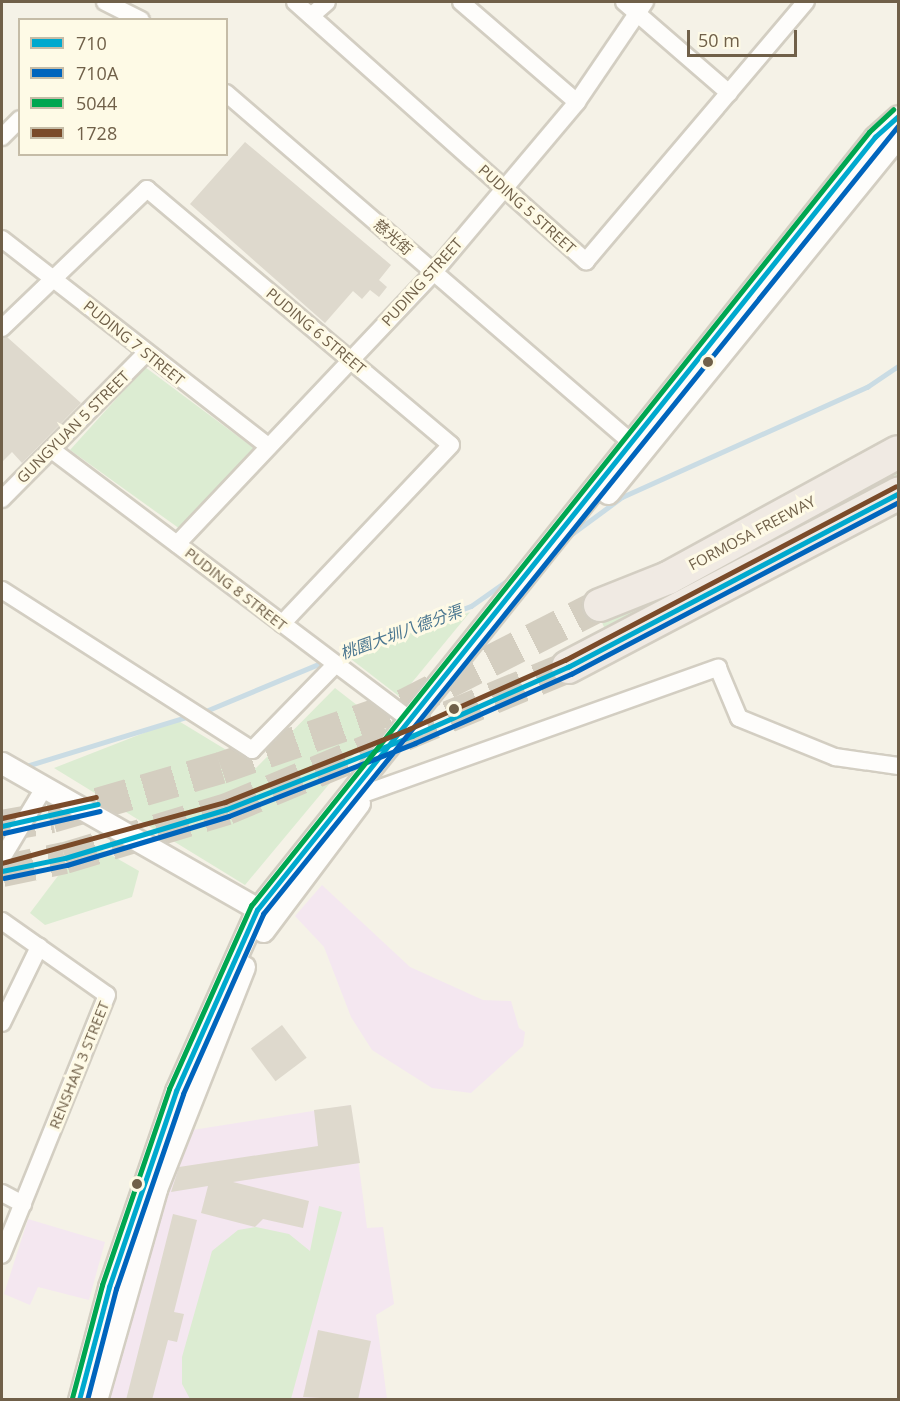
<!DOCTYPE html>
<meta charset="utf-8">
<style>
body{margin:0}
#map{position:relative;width:900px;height:1401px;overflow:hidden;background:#f5f2e7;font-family:"Open Sans","Noto Sans TC",sans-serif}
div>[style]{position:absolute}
.education>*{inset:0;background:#f4e7f0}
.green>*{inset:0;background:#dcecd2}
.stream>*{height:4.5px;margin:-2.25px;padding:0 2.25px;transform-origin:2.25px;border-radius:2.25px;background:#cadce4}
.building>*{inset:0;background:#ded9cd;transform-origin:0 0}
.motorway-tunnel>*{height:32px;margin-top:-16px;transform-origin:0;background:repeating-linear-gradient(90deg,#d4cec0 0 32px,transparent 0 48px)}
.roads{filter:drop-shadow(2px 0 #d3cec2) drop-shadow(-2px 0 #d3cec2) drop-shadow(0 2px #d3cec2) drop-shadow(0 -2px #d3cec2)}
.minor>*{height:16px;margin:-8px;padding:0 8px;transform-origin:8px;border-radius:8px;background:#fefdfb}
.tertiary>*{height:21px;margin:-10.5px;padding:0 10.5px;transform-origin:10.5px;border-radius:10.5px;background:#fefdfb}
.motorway>*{height:32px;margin:-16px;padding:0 16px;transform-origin:16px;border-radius:16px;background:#f0eae3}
.bus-1>*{height:4.5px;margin:-2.25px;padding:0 2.25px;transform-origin:2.25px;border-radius:2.25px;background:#00a9ce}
.bus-2>*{height:4.5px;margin:-2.25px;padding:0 2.25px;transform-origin:2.25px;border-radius:2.25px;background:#0065bd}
.bus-3>*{height:4.5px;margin:-2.25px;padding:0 2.25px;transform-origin:2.25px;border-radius:2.25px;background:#00a651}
.bus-4>*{height:4.5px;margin:-2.25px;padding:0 2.25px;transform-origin:2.25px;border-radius:2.25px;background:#7a4b2a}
.dots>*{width:16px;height:16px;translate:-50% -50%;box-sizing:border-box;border:3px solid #fefae6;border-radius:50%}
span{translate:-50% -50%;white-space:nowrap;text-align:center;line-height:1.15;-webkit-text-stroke:6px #fefae6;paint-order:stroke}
.street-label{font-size:15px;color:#706049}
.water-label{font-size:16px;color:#4a7690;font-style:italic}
.frame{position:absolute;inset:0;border:3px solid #706049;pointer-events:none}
.legend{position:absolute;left:18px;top:18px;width:210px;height:138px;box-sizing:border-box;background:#fefae6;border:2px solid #c5bca7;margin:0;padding:8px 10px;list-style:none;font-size:18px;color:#706049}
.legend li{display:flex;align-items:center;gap:12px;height:30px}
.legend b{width:30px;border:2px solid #c5bca7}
.scale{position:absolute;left:687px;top:30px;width:110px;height:27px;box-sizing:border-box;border:3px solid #706049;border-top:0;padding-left:8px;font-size:18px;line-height:21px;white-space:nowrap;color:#706049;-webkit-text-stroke:4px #fefae6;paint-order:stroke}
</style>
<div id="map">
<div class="education">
<div style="clip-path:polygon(322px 885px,410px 967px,483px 1000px,511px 1001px,519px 1028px,525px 1032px,523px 1046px,471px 1093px,432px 1088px,372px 1050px,351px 1017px,324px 947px,295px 916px)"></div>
<div style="clip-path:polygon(351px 1105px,367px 1228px,383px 1227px,394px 1304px,376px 1315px,387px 1399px,109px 1400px,186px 1131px)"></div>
<div style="clip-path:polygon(28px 1219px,105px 1242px,89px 1300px,38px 1287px,30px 1305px,4px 1294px)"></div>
</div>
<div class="green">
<div style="clip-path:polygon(145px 367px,255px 449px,180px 529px,70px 450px)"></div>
<div style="clip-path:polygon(898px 468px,898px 476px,852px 505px,695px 585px)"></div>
<div style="clip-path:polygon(649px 600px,658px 606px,607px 634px,601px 620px)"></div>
<div style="clip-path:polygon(470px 612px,400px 697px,347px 656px)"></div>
<div style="clip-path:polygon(335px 688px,380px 723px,245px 885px,54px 768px,177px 720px,256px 768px)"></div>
<div style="clip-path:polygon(85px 840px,139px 871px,132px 897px,45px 925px,30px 913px)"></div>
<div style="clip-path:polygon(319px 1206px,342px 1212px,291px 1399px,190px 1399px,182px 1384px,182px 1357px,212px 1251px,238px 1230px,256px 1227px,289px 1234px,310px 1251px)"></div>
</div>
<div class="stream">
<div style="left:569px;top:536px;width:66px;rotate:-36.3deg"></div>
<div style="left:622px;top:497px;width:269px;rotate:-24.2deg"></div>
<div style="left:867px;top:387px;width:37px;rotate:-34deg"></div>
<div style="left:334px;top:657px;width:146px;rotate:-20.4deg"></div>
<div style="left:471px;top:606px;width:49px;rotate:-35deg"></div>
<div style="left:201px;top:713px;width:135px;rotate:-22.6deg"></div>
<div style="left:23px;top:767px;width:175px;rotate:-17deg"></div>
</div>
<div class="building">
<div style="clip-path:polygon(245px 142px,391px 265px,379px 280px,387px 287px,379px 297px,370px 290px,362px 299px,353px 291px,325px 323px,190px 204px)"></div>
<div style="clip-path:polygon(7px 337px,81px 403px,22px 463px,12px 452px,2px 462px,2px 338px)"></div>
<div style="left:282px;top:1025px;width:41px;height:39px;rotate:53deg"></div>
<div style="clip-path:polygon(351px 1105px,360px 1163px,233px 1182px,309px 1201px,303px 1228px,263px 1219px,255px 1227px,201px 1213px,208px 1186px,171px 1192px,179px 1167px,318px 1146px,314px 1110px)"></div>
<div style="clip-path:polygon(173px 1214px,197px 1220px,174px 1312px,184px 1314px,177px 1342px,168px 1340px,152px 1400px,126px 1400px)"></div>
<div style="clip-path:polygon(318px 1330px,371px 1341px,358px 1400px,303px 1397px)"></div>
</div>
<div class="motorway-tunnel">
<div style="left:2px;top:826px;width:51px;rotate:-10.2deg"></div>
<div style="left:52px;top:817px;width:176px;rotate:-16.2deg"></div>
<div style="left:221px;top:768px;width:194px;rotate:-19deg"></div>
<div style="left:404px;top:705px;width:220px;rotate:-27deg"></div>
<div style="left:2px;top:871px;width:64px;rotate:-11.7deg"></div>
<div style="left:65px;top:858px;width:169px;rotate:-16.8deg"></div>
<div style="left:227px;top:809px;width:369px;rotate:-22.6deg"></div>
</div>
<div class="roads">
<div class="minor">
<div style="left:105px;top:2px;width:40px;rotate:26.6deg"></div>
<div style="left:295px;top:2px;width:390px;rotate:41.7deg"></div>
<div style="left:586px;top:261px;width:340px;rotate:-49.7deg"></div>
<div style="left:461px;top:2px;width:153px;rotate:40.8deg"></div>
<div style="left:624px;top:2px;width:139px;rotate:40.9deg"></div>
<div style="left:311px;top:16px;width:21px;rotate:-41deg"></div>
<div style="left:226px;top:93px;width:545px;rotate:40.76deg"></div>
<div style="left:2px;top:137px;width:25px;rotate:-45deg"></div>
<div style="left:2px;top:239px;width:337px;rotate:37.9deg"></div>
<div style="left:2px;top:328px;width:201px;rotate:-43.8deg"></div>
<div style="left:147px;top:189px;width:397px;rotate:40.1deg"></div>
<div style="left:451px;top:445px;width:246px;rotate:133.4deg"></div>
<div style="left:52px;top:450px;width:461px;rotate:37deg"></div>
<div style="left:2px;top:499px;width:204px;rotate:-45.4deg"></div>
<div style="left:177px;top:544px;width:374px;rotate:-46.6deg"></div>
<div style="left:434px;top:272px;width:222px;rotate:-49.9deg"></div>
<div style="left:577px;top:102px;width:121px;rotate:-55.8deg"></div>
<div style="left:2px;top:590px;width:297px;rotate:32.6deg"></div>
<div style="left:252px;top:750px;width:116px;rotate:-45.7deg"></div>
<div style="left:366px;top:793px;width:374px;rotate:-19.6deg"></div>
<div style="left:718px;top:668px;width:54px;rotate:67.2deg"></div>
<div style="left:739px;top:718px;width:104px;rotate:22.1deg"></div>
<div style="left:835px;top:757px;width:64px;rotate:8.1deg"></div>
<div style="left:2px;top:858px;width:82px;rotate:-59deg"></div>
<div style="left:2px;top:921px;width:128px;rotate:35.2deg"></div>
<div style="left:107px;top:995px;width:280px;rotate:112deg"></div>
<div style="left:2px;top:1023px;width:85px;rotate:-64deg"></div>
<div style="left:2px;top:1193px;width:24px;rotate:28deg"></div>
</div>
<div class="tertiary">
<div style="left:608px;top:493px;width:460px;rotate:-50.9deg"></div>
<div style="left:2px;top:763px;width:309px;rotate:29.7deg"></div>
<div style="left:263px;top:931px;width:160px;rotate:-53.1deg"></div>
<div style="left:79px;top:1400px;width:117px;rotate:-75.1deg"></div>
<div style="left:109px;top:1287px;width:207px;rotate:-71.1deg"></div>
<div style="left:176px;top:1091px;width:198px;rotate:-65.9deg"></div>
<div style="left:257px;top:910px;width:990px;rotate:-51.36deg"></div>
<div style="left:875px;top:137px;width:31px;rotate:-42deg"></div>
<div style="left:96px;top:1400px;width:219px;rotate:-74.1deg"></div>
<div style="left:156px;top:1189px;width:239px;rotate:-68.4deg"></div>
</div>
<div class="motorway">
<div style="left:600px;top:605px;width:73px;rotate:-21.7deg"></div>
<div style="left:668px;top:578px;width:262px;rotate:-28.7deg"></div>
<div style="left:568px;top:667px;width:373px;rotate:-27.7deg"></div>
</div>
</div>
<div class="bus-1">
<div style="left:2px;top:826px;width:98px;rotate:-12.9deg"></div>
<div style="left:2px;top:871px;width:64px;rotate:-11.7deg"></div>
<div style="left:65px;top:858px;width:169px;rotate:-16.8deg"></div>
<div style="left:227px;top:809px;width:199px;rotate:-21.5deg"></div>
<div style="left:412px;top:736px;width:171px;rotate:-23.9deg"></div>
<div style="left:568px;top:667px;width:373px;rotate:-27.7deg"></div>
<div style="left:79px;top:1400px;width:117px;rotate:-75.1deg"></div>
<div style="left:109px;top:1287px;width:207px;rotate:-71.1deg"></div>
<div style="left:176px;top:1091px;width:198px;rotate:-65.9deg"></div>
<div style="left:257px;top:910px;width:990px;rotate:-51.36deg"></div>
<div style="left:875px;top:137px;width:31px;rotate:-42deg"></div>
</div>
<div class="bus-2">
<div style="left:4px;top:833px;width:98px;rotate:-12.9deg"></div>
<div style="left:4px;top:878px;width:64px;rotate:-11.7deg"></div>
<div style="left:67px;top:865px;width:169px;rotate:-16.8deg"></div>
<div style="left:229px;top:816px;width:200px;rotate:-21.4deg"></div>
<div style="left:415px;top:743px;width:171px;rotate:-23.9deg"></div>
<div style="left:571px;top:674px;width:369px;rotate:-27.7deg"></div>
<div style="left:87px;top:1400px;width:115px;rotate:-75.4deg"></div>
<div style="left:116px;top:1289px;width:206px;rotate:-71deg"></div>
<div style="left:183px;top:1094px;width:197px;rotate:-66deg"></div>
<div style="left:263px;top:914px;width:1012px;rotate:-51.14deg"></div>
</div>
<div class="bus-3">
<div style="left:72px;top:1398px;width:117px;rotate:-75.1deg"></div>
<div style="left:102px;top:1285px;width:207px;rotate:-71.1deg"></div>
<div style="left:169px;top:1089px;width:201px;rotate:-65.9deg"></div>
<div style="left:251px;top:906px;width:990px;rotate:-51.39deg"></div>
<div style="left:869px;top:132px;width:33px;rotate:-43deg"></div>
</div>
<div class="bus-4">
<div style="left:2px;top:818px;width:96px;rotate:-12.6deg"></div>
<div style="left:2px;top:863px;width:231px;rotate:-15.3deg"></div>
<div style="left:225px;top:802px;width:198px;rotate:-21.6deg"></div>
<div style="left:409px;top:729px;width:171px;rotate:-23.9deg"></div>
<div style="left:565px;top:660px;width:373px;rotate:-27.7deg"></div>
</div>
<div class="dots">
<div style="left:708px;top:362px;background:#706049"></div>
<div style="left:454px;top:709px;background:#706049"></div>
<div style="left:137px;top:1184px;background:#706049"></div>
</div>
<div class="street-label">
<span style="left:527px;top:209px;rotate:42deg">PUDING 5 STREET</span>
<span style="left:393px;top:237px;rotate:41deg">慈光街</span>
<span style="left:422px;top:282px;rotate:-48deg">PUDING STREET</span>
<span style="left:316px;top:331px;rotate:40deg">PUDING 6 STREET</span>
<span style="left:134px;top:343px;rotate:39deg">PUDING 7 STREET</span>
<span style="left:73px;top:427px;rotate:-45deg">GUNGYUAN 5 STREET</span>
<span style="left:752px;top:533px;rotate:-28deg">FORMOSA FREEWAY</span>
<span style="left:236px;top:589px;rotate:38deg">PUDING 8 STREET</span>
<span style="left:79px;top:1065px;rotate:-68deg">RENSHAN 3 STREET</span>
</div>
<div class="water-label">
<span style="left:401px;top:632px;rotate:-20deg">桃園大圳八德分渠</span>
</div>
<div class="frame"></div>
<ul class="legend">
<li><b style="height:8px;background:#00a9ce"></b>710</li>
<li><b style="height:8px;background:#0065bd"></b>710A</li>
<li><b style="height:8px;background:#00a651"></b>5044</li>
<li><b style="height:8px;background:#7a4b2a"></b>1728</li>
</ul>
<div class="scale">50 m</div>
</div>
